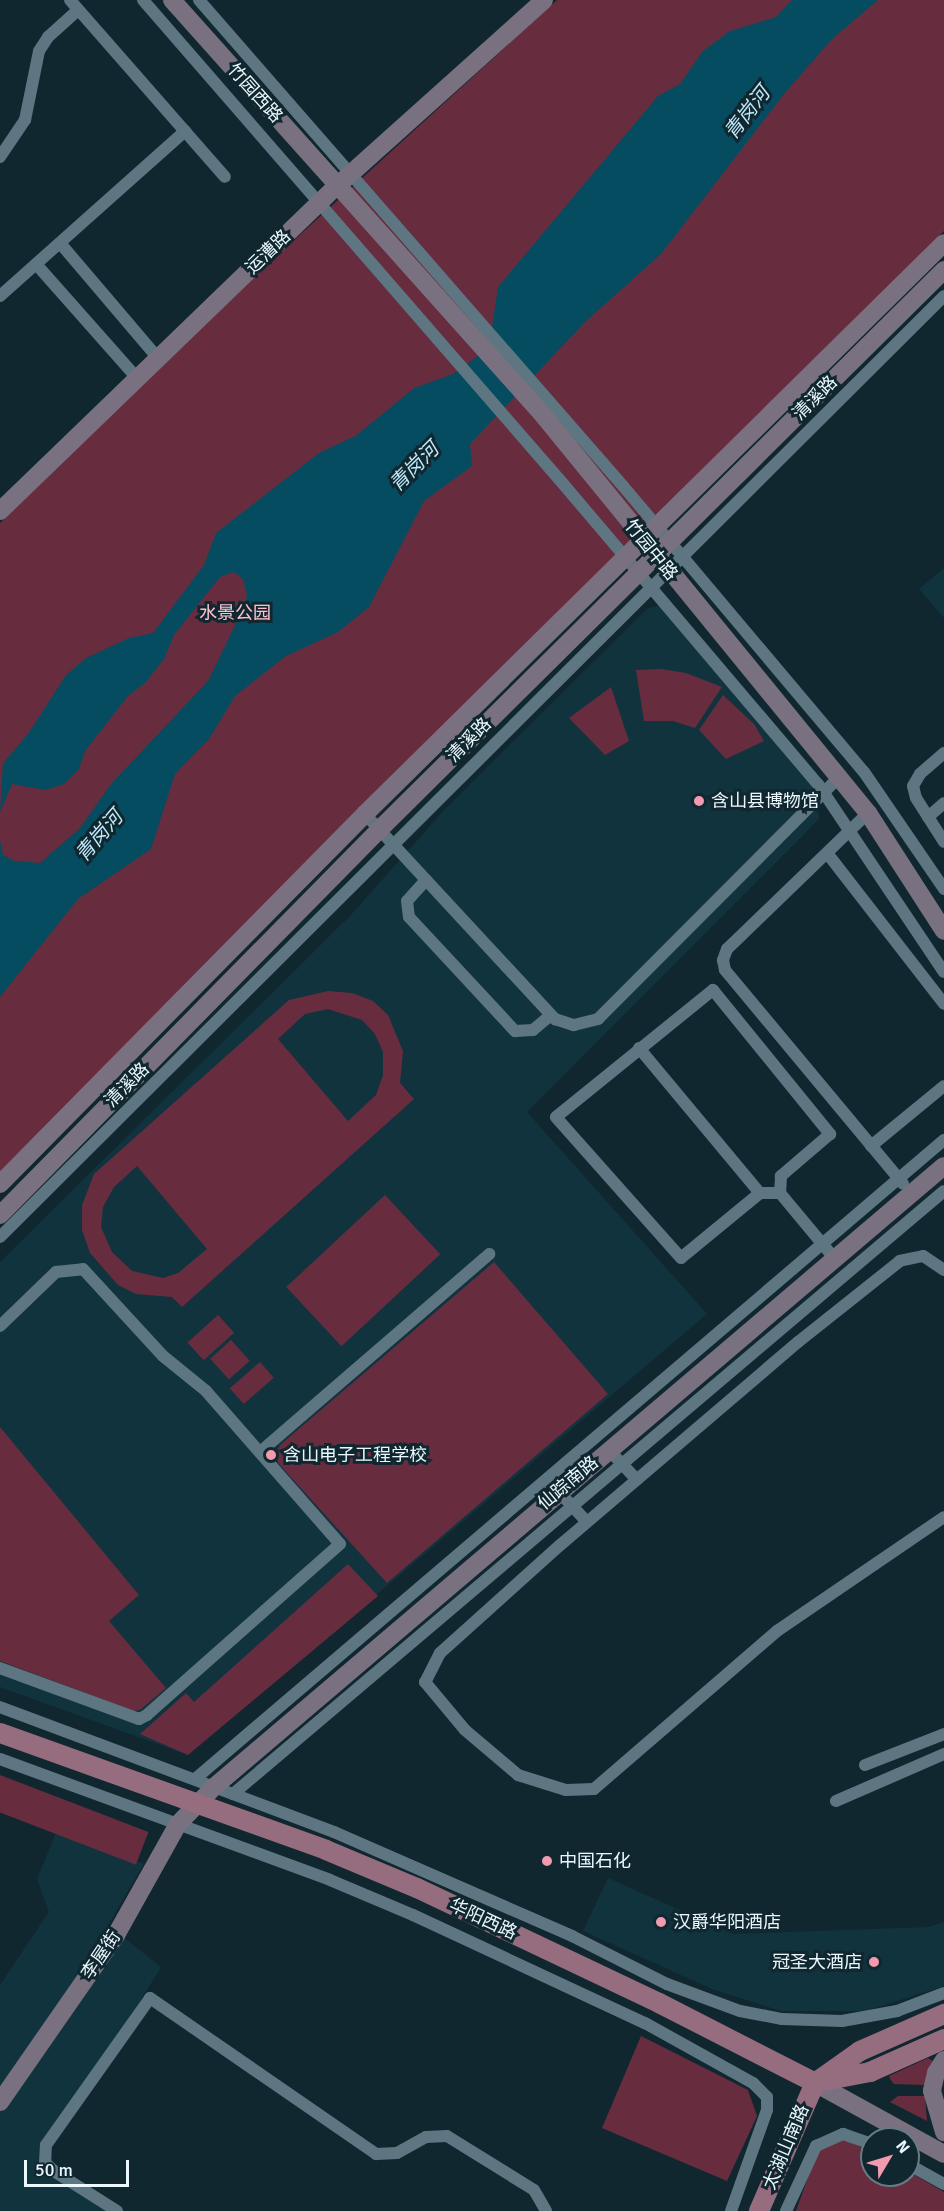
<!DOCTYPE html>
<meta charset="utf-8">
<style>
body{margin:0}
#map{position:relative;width:944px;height:2211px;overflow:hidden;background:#102730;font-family:Signika,"Noto Sans SC",sans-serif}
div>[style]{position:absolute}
.built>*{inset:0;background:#11333e}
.green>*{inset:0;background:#672d3f;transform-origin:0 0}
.water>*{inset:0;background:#054c60}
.street>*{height:12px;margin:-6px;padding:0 6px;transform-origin:6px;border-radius:6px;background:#5d7681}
.secondary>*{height:18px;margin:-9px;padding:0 9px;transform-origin:9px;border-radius:9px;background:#7a7180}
.primary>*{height:20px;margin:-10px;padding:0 10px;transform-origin:10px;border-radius:10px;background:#966c7f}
.dots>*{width:16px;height:16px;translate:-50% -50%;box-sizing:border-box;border:3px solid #102730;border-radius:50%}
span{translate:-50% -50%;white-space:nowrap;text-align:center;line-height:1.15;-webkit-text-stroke:6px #102730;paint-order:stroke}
.street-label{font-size:18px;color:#eaf8fd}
.park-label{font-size:18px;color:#fcc0ce}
.poi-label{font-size:18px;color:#eaf8fd}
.left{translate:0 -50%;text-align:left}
.right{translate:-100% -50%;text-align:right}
.water-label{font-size:20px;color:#c1e9fa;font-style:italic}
.north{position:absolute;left:860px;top:2127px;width:60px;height:60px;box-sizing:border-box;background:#102730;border:2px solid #677b82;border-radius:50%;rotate:52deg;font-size:16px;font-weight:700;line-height:24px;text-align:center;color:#eaf8fd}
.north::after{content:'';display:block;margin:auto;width:21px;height:27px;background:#f29ab0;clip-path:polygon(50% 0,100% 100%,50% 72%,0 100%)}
.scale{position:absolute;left:24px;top:2160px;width:105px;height:27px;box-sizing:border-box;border:3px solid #eaf8fd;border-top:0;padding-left:8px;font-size:18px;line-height:21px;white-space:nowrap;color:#eaf8fd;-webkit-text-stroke:4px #102730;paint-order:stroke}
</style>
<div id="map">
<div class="built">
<div style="clip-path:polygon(944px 568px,944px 618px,919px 589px)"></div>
<div style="clip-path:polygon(663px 605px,814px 783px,819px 819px,527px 1112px,707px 1314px,188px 1755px,0 1687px,0 1262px,351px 915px,446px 808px,648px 608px)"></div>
<div style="clip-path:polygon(56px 1833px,144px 1864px,108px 1925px,161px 1967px,50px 2147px,55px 2168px,124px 2211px,0 2211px,0 1985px,49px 1912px,37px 1879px)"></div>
<div style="clip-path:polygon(608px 1878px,733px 1934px,928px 1927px,944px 1922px,944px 1986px,866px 2011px,781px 2011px,712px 1989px,583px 1931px)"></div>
</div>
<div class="green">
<div style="clip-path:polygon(557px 0,944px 0,944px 231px,0 1173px,0 523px,268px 264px)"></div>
<div style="clip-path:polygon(661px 669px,686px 673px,722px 687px,695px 728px,673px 721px,644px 721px,636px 670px)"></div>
<div style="clip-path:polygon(611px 687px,629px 741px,605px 755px,569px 718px)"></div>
<div style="clip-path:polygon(723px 695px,754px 724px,764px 741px,726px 759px,699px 730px)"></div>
<div style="clip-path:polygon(evenodd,328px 991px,352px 993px,373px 1001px,388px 1015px,403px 1051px,400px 1083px,414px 1099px,182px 1307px,172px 1297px,136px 1294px,118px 1285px,90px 1253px,82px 1230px,82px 1205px,94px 1174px,289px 1000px,328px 991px,328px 1009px,362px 1020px,375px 1034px,383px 1052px,383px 1075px,376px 1095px,348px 1121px,278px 1039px,305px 1014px,328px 1009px,328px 991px,137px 1166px,207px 1249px,178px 1273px,163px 1278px,132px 1271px,112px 1252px,101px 1227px,103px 1207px,114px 1187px,137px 1166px)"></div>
<div style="left:385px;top:1195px;width:81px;height:135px;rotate:47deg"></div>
<div style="clip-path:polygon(494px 1262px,608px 1394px,387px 1583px,278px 1463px,277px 1452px,280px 1445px)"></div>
<div style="left:218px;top:1315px;width:24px;height:41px;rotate:48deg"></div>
<div style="left:231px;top:1340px;width:28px;height:28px;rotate:48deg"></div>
<div style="left:260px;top:1362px;width:21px;height:40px;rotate:49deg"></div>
<div style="clip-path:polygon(0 1427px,139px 1595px,109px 1621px,166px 1688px,140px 1710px,133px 1711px,0 1661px)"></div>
<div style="clip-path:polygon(348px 1564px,378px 1596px,188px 1755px,140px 1734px,186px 1693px,194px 1702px)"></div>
<div style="left:0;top:1775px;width:159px;height:35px;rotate:21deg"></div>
<div style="clip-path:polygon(641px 2036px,748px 2090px,757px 2116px,727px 2181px,602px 2128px)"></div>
<div style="clip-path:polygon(928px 2058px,933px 2061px,925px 2085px,894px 2084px,890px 2079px,889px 2076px)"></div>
<div style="clip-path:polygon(898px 2096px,925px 2096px,927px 2121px,890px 2102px)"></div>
<div style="clip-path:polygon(839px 2138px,872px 2151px,872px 2175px,908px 2175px,908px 2171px,944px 2192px,944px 2211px,796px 2211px,818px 2149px)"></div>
</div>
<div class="water">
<div style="clip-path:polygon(792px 0,878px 0,832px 39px,784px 94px,661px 254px,585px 322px,470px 444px,472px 466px,424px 501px,369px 607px,338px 632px,286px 656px,235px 696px,209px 739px,175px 774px,151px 849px,78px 899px,0 997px,0 840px,3px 855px,15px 861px,40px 863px,80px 828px,111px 784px,208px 681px,243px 609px,247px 595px,243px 579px,234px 572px,220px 577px,174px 635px,164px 659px,145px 683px,128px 696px,85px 751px,79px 769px,64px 784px,45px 790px,12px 784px,0 812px,3px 763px,28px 734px,66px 675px,86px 658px,129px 638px,153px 633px,204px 565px,216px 533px,319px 453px,357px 435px,414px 388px,453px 374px,489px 348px,498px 287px,658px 96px,680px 84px,703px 51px,730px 31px,776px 17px)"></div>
</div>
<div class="street">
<div style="left:70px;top:0;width:235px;rotate:48.8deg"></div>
<div style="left:143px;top:0;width:634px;rotate:49.03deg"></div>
<div style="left:559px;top:479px;width:400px;rotate:49.7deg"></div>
<div style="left:818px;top:784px;width:226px;rotate:56.2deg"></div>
<div style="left:199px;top:0;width:645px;rotate:48.9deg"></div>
<div style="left:623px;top:486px;width:374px;rotate:49.9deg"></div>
<div style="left:864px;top:772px;width:142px;rotate:55.6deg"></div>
<div style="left:0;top:157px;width:45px;rotate:-56deg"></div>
<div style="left:25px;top:120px;width:70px;rotate:-78.5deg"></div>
<div style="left:39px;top:51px;width:17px;rotate:-57deg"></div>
<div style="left:48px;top:37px;width:40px;rotate:-42deg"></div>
<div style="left:60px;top:243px;width:151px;rotate:49.6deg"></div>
<div style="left:36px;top:264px;width:152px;rotate:48.5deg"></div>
<div style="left:0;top:296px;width:248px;rotate:-41.7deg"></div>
<div style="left:944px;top:753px;width:32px;rotate:139deg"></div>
<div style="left:920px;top:774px;width:14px;rotate:120deg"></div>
<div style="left:913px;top:786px;width:12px;rotate:76deg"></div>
<div style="left:916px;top:798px;width:52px;rotate:57.5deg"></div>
<div style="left:868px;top:813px;width:196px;rotate:136deg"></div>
<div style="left:727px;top:949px;width:12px;rotate:110deg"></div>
<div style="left:723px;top:960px;width:10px;rotate:79deg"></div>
<div style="left:725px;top:970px;width:278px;rotate:50.2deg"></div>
<div style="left:365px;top:814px;width:280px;rotate:47.2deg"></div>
<div style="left:555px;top:1019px;width:20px;rotate:18deg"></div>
<div style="left:574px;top:1025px;width:25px;rotate:-14deg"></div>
<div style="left:598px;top:1019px;width:342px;rotate:-45.1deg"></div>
<div style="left:928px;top:817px;width:21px;rotate:-41deg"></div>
<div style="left:827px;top:853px;width:191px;rotate:52.2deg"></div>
<div style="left:426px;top:880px;width:28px;rotate:132deg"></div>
<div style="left:407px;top:901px;width:16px;rotate:83deg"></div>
<div style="left:409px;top:917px;width:156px;rotate:47.1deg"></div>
<div style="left:515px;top:1031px;width:18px;rotate:-3deg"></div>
<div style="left:533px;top:1030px;width:23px;rotate:-40deg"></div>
<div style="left:639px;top:1048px;width:189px;rotate:50.2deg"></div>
<div style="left:760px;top:1193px;width:20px"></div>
<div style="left:780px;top:1193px;width:86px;rotate:50.2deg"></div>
<div style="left:871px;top:1146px;width:94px;rotate:-39.4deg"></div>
<div style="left:760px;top:1193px;width:102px;rotate:140.6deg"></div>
<div style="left:681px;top:1258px;width:188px;rotate:-131.6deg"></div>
<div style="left:556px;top:1117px;width:202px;rotate:-39deg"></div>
<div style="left:713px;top:990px;width:186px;rotate:50.9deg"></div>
<div style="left:830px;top:1134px;width:65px;rotate:139.4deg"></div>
<div style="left:781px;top:1176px;width:17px;rotate:93deg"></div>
<div style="left:0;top:1237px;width:1333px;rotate:-44.91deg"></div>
<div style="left:944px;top:1270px;width:25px;rotate:-146deg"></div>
<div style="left:923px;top:1256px;width:24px;rotate:168deg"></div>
<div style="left:900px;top:1261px;width:130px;rotate:141.5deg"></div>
<div style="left:798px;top:1342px;width:314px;rotate:139.5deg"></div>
<div style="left:559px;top:1546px;width:160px;rotate:138deg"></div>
<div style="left:440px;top:1653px;width:33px;rotate:117deg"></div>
<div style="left:425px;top:1682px;width:62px;rotate:50.2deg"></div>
<div style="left:465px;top:1730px;width:70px;rotate:40.3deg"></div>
<div style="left:518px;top:1775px;width:50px;rotate:17.4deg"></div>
<div style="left:566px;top:1790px;width:28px;rotate:-2deg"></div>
<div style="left:594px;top:1789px;width:242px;rotate:-40.8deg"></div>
<div style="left:777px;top:1631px;width:202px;rotate:-34.3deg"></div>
<div style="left:0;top:1326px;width:78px;rotate:-44deg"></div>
<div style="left:56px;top:1272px;width:27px;rotate:-6deg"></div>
<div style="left:83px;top:1269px;width:118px;rotate:47.4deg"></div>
<div style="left:163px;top:1356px;width:55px;rotate:39.1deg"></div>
<div style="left:206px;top:1391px;width:203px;rotate:48.8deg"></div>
<div style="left:340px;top:1544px;width:258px;rotate:138.5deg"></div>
<div style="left:147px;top:1715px;width:9px;rotate:153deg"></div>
<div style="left:139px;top:1719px;width:148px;rotate:-159.9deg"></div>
<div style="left:608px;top:1449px;width:42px;rotate:46.9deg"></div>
<div style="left:260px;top:1452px;width:303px;rotate:-40.8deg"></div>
<div style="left:558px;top:1491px;width:42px;rotate:46.9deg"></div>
<div style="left:0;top:1707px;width:357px;rotate:20.5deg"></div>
<div style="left:334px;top:1832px;width:260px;rotate:23.6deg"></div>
<div style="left:572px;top:1936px;width:106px;rotate:26.8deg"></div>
<div style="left:667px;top:1984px;width:78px;rotate:20.3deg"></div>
<div style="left:740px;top:2011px;width:43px;rotate:10.8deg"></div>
<div style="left:782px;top:2019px;width:60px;rotate:1.9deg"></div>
<div style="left:842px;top:2021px;width:56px;rotate:-10.3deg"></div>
<div style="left:897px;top:2011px;width:50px;rotate:-21deg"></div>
<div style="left:0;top:1759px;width:351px;rotate:20.1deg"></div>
<div style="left:330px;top:1880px;width:90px;rotate:22.9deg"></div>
<div style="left:413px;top:1915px;width:256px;rotate:25deg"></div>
<div style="left:645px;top:2023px;width:124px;rotate:29.1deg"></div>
<div style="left:753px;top:2083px;width:20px;rotate:45deg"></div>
<div style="left:767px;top:2097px;width:13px;rotate:90deg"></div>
<div style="left:767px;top:2110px;width:107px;rotate:109.6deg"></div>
<div style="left:865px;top:1765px;width:85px;rotate:-21.4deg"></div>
<div style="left:195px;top:1779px;width:985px;rotate:-40.47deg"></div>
<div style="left:233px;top:1794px;width:932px;rotate:-40.3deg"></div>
<div style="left:836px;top:1801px;width:118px;rotate:-23.5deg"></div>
<div style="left:908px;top:2164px;width:41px;rotate:29.1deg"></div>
<div style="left:117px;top:2211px;width:75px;rotate:-147.6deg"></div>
<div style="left:54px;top:2171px;width:12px;rotate:-138deg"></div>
<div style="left:45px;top:2163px;width:18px;rotate:-87deg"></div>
<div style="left:46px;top:2145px;width:180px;rotate:-54.7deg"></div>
<div style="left:150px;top:1998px;width:275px;rotate:34.6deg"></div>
<div style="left:376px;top:2154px;width:21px;rotate:-3deg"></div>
<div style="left:397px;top:2153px;width:33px;rotate:-29deg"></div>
<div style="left:426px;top:2137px;width:21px;rotate:-3deg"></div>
<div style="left:447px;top:2136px;width:102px;rotate:31.8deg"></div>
<div style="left:534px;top:2190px;width:24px;rotate:60deg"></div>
<div style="left:786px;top:2211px;width:72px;rotate:-65.2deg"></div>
<div style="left:816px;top:2146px;width:30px;rotate:-24deg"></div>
<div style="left:843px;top:2134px;width:31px;rotate:19deg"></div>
</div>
<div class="secondary">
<div style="left:172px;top:0;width:557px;rotate:48.2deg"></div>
<div style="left:543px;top:415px;width:514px;rotate:50.77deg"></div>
<div style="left:868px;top:813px;width:140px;rotate:57.2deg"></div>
<div style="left:0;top:511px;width:468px;rotate:-44deg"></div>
<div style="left:337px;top:186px;width:278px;rotate:-41.9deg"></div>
<div style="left:0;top:1184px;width:520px;rotate:-45.39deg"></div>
<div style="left:365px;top:814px;width:813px;rotate:-44.6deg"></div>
<div style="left:0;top:1215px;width:542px;rotate:-45.45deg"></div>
<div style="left:380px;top:829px;width:794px;rotate:-44.74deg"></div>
<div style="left:944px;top:2060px;width:15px;rotate:122deg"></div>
<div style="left:936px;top:2073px;width:18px;rotate:103deg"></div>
<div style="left:932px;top:2091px;width:43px;rotate:73.7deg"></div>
<div style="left:815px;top:2083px;width:147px;rotate:28.8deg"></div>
<div style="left:0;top:2102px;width:203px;rotate:-55.2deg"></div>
<div style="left:116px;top:1935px;width:127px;rotate:-60.8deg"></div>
<div style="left:178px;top:1824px;width:52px;rotate:-45.8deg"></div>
<div style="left:214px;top:1787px;width:958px;rotate:-40.39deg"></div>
</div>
<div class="primary">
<div style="left:0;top:1733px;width:346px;rotate:19.7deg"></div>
<div style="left:326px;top:1850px;width:99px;rotate:22.7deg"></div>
<div style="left:417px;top:1888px;width:268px;rotate:25.4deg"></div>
<div style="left:659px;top:2003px;width:175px;rotate:27.1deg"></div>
<div style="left:823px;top:2081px;width:48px;rotate:-10.8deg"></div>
<div style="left:870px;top:2072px;width:81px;rotate:-24deg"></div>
<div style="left:759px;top:2211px;width:140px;rotate:-66.4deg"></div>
<div style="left:815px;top:2083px;width:55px;rotate:-35.4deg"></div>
<div style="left:860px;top:2051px;width:92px;rotate:-23.8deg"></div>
</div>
<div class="dots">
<div style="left:699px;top:801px;background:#f29ab0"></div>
<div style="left:271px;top:1455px;background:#f29ab0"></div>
<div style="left:547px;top:1861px;background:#f29ab0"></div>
<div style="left:661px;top:1922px;background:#f29ab0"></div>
<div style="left:874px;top:1962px;background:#f29ab0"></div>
</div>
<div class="street-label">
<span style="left:255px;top:93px;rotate:48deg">竹园西路</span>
<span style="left:268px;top:252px;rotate:-44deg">运漕路</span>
<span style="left:815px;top:398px;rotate:-45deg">清溪路</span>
<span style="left:651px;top:550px;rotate:51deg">竹园中路</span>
<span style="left:469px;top:740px;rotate:-45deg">清溪路</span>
<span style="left:127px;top:1085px;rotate:-45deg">清溪路</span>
<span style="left:568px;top:1483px;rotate:-40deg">仙踪南路</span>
<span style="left:483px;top:1919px;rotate:25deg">华阳西路</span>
<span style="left:101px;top:1955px;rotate:-56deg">李屋街</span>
<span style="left:786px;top:2147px;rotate:-67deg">太湖山南路</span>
</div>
<div class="park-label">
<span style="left:235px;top:613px">水景公园</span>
</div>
<div class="poi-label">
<span class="left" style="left:711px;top:801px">含山县博物馆</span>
<span class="left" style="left:283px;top:1455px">含山电子工程学校</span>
<span class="left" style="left:559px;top:1861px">中国石化</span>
<span class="left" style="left:673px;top:1922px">汉爵华阳酒店</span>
<span class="right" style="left:862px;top:1962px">冠圣大酒店</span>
</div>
<div class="water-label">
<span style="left:747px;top:113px;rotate:-52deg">青岗河</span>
<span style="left:414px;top:467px;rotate:-45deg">青岗河</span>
<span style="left:99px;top:836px;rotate:-49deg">青岗河</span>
</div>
<div class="north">N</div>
<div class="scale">50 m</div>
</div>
